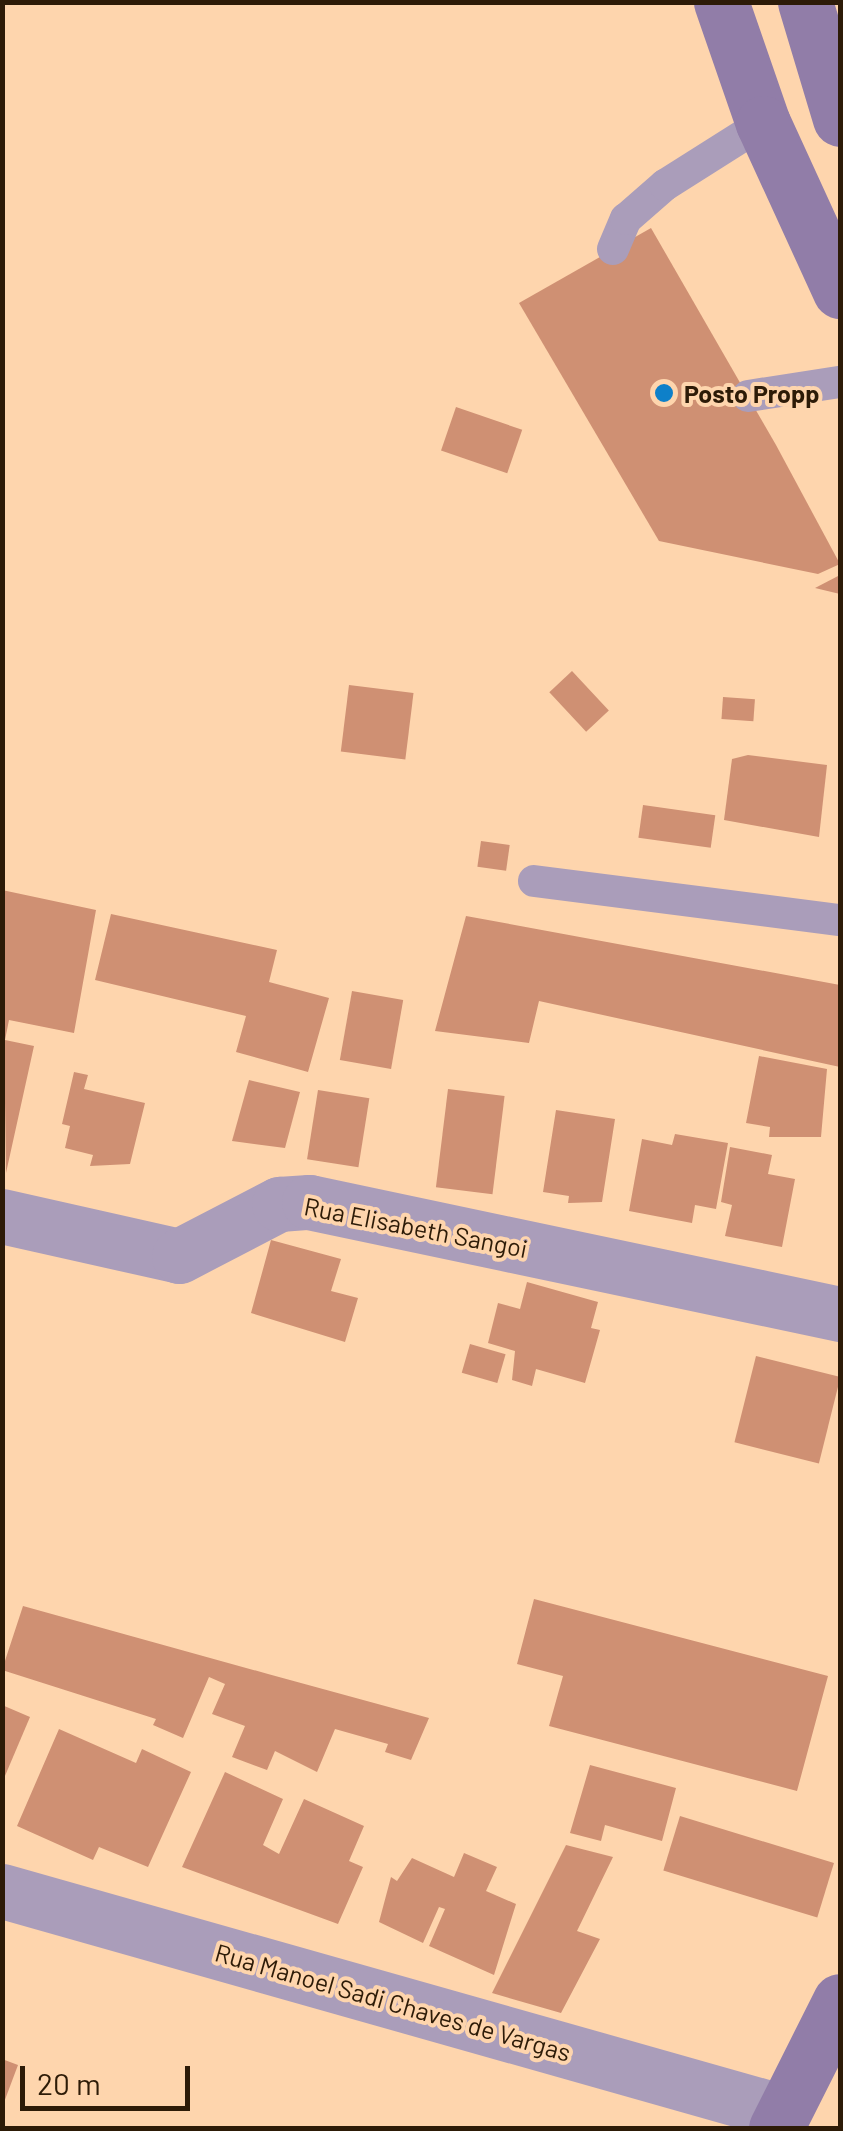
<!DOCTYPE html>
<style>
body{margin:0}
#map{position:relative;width:843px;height:2131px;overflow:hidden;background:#fed5ad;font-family:Barlow,sans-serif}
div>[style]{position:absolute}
.building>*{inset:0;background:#cf9073;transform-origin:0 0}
.lane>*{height:32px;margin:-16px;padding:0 16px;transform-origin:16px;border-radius:16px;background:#aa9dba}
.street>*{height:55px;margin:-27.5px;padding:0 27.5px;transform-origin:27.5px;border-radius:27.5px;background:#aa9dba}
.secondary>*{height:55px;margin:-27.5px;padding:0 27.5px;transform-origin:27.5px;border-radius:27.5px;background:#917da8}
.dots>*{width:28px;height:28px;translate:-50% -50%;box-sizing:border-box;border:5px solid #fed5ad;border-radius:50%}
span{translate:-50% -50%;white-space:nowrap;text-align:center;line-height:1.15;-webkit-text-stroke:8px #fed5ad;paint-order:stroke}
.poi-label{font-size:25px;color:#2d1b07;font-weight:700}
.left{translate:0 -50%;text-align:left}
.street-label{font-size:25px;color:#2d1b07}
.frame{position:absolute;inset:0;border:5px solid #2d1b07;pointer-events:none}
.scale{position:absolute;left:20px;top:2066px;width:170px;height:45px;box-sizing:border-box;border:5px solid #2d1b07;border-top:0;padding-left:12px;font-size:30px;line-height:35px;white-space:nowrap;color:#2d1b07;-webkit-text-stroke:8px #fed5ad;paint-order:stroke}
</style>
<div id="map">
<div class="building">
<div style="clip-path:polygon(651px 228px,776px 445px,840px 564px,818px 574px,659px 541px,519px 303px)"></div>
<div style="left:456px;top:407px;width:70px;height:46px;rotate:19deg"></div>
<div style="clip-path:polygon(840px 575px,840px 594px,815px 588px)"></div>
<div style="left:572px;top:671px;width:54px;height:31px;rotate:47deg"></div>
<div style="left:349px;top:685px;width:65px;height:67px;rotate:7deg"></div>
<div style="left:723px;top:697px;width:32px;height:22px;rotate:4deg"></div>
<div style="clip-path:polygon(748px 755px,827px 765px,819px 837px,724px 820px,732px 759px)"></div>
<div style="left:643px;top:805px;width:73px;height:33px;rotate:8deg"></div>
<div style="left:481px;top:841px;width:29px;height:26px;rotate:8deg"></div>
<div style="clip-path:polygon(2px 890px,96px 910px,74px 1033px,9px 1020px,5px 1040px,34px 1046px,6px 1173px)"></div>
<div style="clip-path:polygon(111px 914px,277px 950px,269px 982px,329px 998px,308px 1072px,236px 1052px,246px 1016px,95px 980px)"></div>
<div style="clip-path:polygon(466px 916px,840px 985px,840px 1067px,539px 1001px,529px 1043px,435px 1031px)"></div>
<div style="left:352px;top:991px;width:52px;height:70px;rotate:10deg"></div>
<div style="clip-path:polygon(759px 1056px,827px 1069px,821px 1137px,769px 1137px,770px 1127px,746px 1123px)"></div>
<div style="clip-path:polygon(74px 1072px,88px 1075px,84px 1089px,145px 1103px,130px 1164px,90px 1166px,93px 1155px,65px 1148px,70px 1126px,62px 1124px)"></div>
<div style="clip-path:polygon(249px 1080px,300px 1092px,285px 1148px,232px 1141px)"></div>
<div style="left:448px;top:1089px;width:57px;height:99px;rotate:7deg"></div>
<div style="left:318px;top:1090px;width:52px;height:70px;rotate:9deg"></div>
<div style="clip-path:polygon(556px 1110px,615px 1119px,602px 1202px,568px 1203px,569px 1196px,543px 1192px)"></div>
<div style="clip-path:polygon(675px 1134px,728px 1143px,716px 1209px,695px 1205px,692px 1223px,629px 1211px,642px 1139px,672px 1145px)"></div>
<div style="clip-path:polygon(730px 1147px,772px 1155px,768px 1174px,795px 1179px,782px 1247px,725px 1236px,732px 1205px,721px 1202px)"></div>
<div style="clip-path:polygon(271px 1240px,341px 1259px,331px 1291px,358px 1298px,345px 1342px,251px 1313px)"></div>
<div style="clip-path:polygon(527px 1282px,598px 1302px,591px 1328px,600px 1330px,585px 1383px,536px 1369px,532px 1386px,512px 1380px,515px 1351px,488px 1343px,498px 1303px,520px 1309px)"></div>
<div style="left:470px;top:1344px;width:37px;height:30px;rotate:16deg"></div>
<div style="left:756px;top:1356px;width:87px;height:89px;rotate:14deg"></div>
<div style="clip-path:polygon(534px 1599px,828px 1676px,797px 1791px,549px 1726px,563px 1676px,517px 1664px)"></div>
<div style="clip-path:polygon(23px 1606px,268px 1674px,429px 1718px,411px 1760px,385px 1752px,388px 1744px,335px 1729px,317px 1772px,275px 1751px,267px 1770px,232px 1757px,245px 1726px,212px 1714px,225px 1684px,209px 1677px,183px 1738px,153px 1725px,156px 1719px,2px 1670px)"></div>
<div style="clip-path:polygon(2px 1705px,30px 1717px,2px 1783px)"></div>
<div style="clip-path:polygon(59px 1729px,136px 1763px,142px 1749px,191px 1772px,148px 1867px,99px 1847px,93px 1860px,17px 1826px)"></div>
<div style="clip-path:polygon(590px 1765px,676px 1788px,662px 1841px,605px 1825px,601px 1841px,570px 1833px)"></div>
<div style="clip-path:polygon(225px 1772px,283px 1799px,263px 1845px,279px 1854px,304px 1799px,364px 1826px,349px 1861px,363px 1867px,338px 1924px,182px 1867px)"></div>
<div style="left:680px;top:1816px;width:161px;height:57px;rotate:17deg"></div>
<div style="clip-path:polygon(566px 1845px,613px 1857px,577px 1931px,600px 1939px,561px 2013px,492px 1993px)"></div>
<div style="clip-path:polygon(464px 1853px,497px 1867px,486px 1891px,516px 1904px,494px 1975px,429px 1946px,445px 1909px,439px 1907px,423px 1943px,379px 1922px,391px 1877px,397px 1881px,412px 1858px,454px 1877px)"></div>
<div style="clip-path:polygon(2px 2059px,18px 2065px,3px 2105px,2px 2105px)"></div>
</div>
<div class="lane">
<div style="left:613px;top:249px;width:33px;rotate:-67deg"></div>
<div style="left:626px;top:219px;width:52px;rotate:-41.1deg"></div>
<div style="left:665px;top:185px;width:116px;rotate:-32.3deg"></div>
<div style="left:748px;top:396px;width:93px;rotate:-8.7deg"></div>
<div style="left:534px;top:881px;width:308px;rotate:7.3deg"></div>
</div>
<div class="street">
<div style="left:2px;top:1216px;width:181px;rotate:12.7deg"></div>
<div style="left:179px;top:1256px;width:113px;rotate:-27.5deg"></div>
<div style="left:279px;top:1204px;width:30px;rotate:-4deg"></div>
<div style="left:309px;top:1202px;width:543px;rotate:11.91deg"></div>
<div style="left:2px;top:1891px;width:812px;rotate:15.8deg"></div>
</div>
<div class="secondary">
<div style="left:721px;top:2px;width:128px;rotate:70.9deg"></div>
<div style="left:763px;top:123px;width:185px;rotate:65.4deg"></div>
<div style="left:805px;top:2px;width:122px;rotate:73.3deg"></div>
<div style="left:776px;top:2128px;width:142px;rotate:-63.3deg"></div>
</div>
<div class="dots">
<div style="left:664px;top:393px;background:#0e80c9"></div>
</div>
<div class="poi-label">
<span class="left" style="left:684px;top:393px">Posto Propp</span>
</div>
<div class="street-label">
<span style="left:416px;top:1227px;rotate:11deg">Rua Elisabeth Sangoi</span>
<span style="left:393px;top:2002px;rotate:16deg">Rua Manoel Sadi Chaves de Vargas</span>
</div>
<div class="frame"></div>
<div class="scale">20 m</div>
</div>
